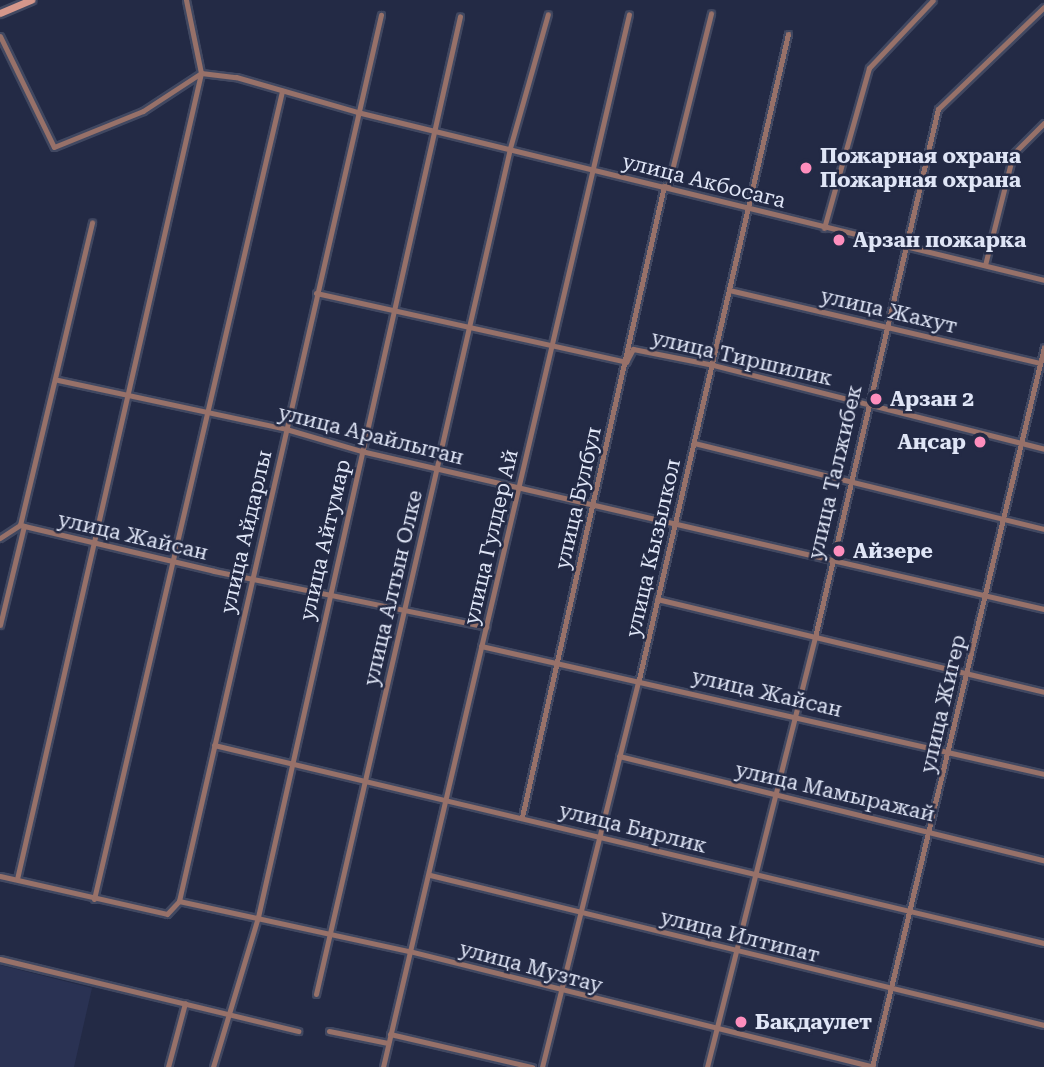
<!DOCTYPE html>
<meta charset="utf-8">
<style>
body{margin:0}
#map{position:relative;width:1044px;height:1067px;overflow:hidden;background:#232a45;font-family:"Roboto Serif",serif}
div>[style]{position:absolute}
.built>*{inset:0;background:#2a3253}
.roads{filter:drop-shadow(2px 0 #414861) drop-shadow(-2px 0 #414861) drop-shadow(0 2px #414861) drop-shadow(0 -2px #414861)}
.street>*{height:5px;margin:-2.5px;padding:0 2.5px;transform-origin:2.5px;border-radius:2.5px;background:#977169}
.secondary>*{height:7px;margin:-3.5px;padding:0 3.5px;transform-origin:3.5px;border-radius:3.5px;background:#d5978b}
.dots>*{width:19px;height:19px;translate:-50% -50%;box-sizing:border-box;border:4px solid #232a45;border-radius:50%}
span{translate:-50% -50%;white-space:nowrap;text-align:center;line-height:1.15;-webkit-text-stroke:5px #232a45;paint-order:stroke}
.poi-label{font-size:21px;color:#dfe5f6;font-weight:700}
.left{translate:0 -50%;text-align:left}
.right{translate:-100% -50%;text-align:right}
.street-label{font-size:21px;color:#dfe5f6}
</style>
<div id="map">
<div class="built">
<div style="clip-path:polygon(0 965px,92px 988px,74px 1067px,0 1067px)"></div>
</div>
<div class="roads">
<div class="street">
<div style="left:0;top:36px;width:123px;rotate:64.1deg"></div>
<div style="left:54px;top:147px;width:96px;rotate:-22deg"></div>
<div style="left:143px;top:111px;width:69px;rotate:-33.2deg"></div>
<div style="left:201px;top:73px;width:35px;rotate:7deg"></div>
<div style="left:236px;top:77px;width:126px;rotate:16.1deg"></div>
<div style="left:357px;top:112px;width:707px;rotate:13.74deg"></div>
<div style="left:668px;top:186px;width:178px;rotate:-76deg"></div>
<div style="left:824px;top:228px;width:166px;rotate:-74.3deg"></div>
<div style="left:869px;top:68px;width:93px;rotate:-46.7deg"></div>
<div style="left:985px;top:265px;width:114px;rotate:-75.8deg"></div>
<div style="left:1013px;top:154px;width:44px;rotate:-45deg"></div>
<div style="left:729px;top:290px;width:319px;rotate:13.2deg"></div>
<div style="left:316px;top:293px;width:318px;rotate:12.5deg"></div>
<div style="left:626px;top:362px;width:15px;rotate:-62deg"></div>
<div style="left:633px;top:349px;width:82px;rotate:11.3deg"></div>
<div style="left:713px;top:365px;width:341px;rotate:14.2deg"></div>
<div style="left:58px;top:380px;width:233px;rotate:12.1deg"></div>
<div style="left:286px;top:429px;width:78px;rotate:16.3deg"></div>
<div style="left:361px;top:451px;width:701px;rotate:13.03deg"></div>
<div style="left:694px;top:443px;width:360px;rotate:13.8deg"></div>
<div style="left:20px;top:525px;width:199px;rotate:13.3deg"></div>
<div style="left:214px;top:571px;width:278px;rotate:11.6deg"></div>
<div style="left:0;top:538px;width:24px;rotate:-33deg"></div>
<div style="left:20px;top:525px;width:311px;rotate:-76.6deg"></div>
<div style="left:657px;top:599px;width:398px;rotate:13.5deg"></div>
<div style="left:0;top:625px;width:102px;rotate:-76.4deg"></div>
<div style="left:481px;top:646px;width:577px;rotate:12.81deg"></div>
<div style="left:214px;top:745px;width:853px;rotate:13.42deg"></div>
<div style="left:619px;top:756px;width:438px;rotate:13.8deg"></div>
<div style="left:522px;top:817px;width:647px;rotate:-77.32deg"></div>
<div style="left:430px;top:875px;width:632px;rotate:13.73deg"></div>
<div style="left:0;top:876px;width:171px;rotate:12.8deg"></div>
<div style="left:167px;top:914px;width:18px;rotate:-47deg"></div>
<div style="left:179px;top:901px;width:909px;rotate:-77.16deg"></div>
<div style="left:17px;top:879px;width:827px;rotate:-77.14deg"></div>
<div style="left:201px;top:73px;width:75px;rotate:-101.6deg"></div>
<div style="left:94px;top:899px;width:830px;rotate:-76.9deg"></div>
<div style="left:179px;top:901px;width:235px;rotate:12.3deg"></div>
<div style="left:409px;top:951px;width:478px;rotate:14deg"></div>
<div style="left:0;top:959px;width:307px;rotate:13.6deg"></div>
<div style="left:316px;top:994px;width:868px;rotate:-77.08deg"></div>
<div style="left:510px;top:148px;width:139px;rotate:-74.2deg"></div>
<div style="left:329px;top:1031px;width:60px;rotate:11.5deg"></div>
<div style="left:390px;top:1034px;width:146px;rotate:13.1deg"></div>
<div style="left:168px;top:1067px;width:66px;rotate:-75.1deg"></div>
<div style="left:213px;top:1067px;width:157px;rotate:-73.3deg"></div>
<div style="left:258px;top:917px;width:923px;rotate:-77.36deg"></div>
<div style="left:383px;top:1067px;width:1081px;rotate:-76.85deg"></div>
<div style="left:542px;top:1067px;width:400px;rotate:-76deg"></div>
<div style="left:639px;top:679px;width:662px;rotate:-76.99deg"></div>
<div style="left:707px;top:1067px;width:443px;rotate:-75.9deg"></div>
<div style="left:815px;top:637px;width:542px;rotate:-76.89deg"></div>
<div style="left:938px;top:109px;width:147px;rotate:-43.9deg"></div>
<div style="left:872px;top:1067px;width:740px;rotate:-76.56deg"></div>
</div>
<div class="secondary">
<div style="left:0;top:13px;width:34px;rotate:-23deg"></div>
</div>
</div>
<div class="dots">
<div style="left:806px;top:168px;background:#fe8ebd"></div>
<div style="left:839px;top:240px;background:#fe8ebd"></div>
<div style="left:876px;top:399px;background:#fe8ebd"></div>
<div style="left:980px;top:442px;background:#fe8ebd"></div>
<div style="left:839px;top:551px;background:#fe8ebd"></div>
<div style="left:741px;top:1022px;background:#fe8ebd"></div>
</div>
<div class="poi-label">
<span class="left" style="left:820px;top:168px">Пожарная охрана<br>Пожарная охрана</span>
<span class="left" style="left:853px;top:240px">Арзан пожарка</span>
<span class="left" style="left:890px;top:399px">Арзан 2</span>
<span class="right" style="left:966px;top:442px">Аңсар</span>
<span class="left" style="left:853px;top:551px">Айзере</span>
<span class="left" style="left:755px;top:1022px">Бақдаулет</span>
</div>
<div class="street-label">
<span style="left:704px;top:181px;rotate:14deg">улица Акбосага</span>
<span style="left:889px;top:311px;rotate:13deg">улица Жахут</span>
<span style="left:742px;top:358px;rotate:13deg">улица Тиршилик</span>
<span style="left:371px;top:435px;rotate:14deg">улица Арайлытан</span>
<span style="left:835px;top:472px;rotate:-77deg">улица Талжибек</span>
<span style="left:578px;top:498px;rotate:-77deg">улица Булбул</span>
<span style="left:246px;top:532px;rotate:-77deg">улица Айдарлы</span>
<span style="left:133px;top:536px;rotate:13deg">улица Жайсан</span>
<span style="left:491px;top:537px;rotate:-77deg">улица Гулдер Ай</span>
<span style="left:325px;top:540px;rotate:-77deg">улица Айтумар</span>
<span style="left:653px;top:548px;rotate:-77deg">улица Кызылкол</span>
<span style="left:393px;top:588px;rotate:-77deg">улица Алтын Олке</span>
<span style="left:767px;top:693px;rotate:13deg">улица Жайсан</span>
<span style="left:943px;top:704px;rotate:-77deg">улица Жигер</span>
<span style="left:835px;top:792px;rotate:13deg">улица Мамыражай</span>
<span style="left:633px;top:828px;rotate:14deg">улица Бирлик</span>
<span style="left:740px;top:936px;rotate:14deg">улица Илтипат</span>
<span style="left:531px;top:967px;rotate:15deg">улица Музтау</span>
</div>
</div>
